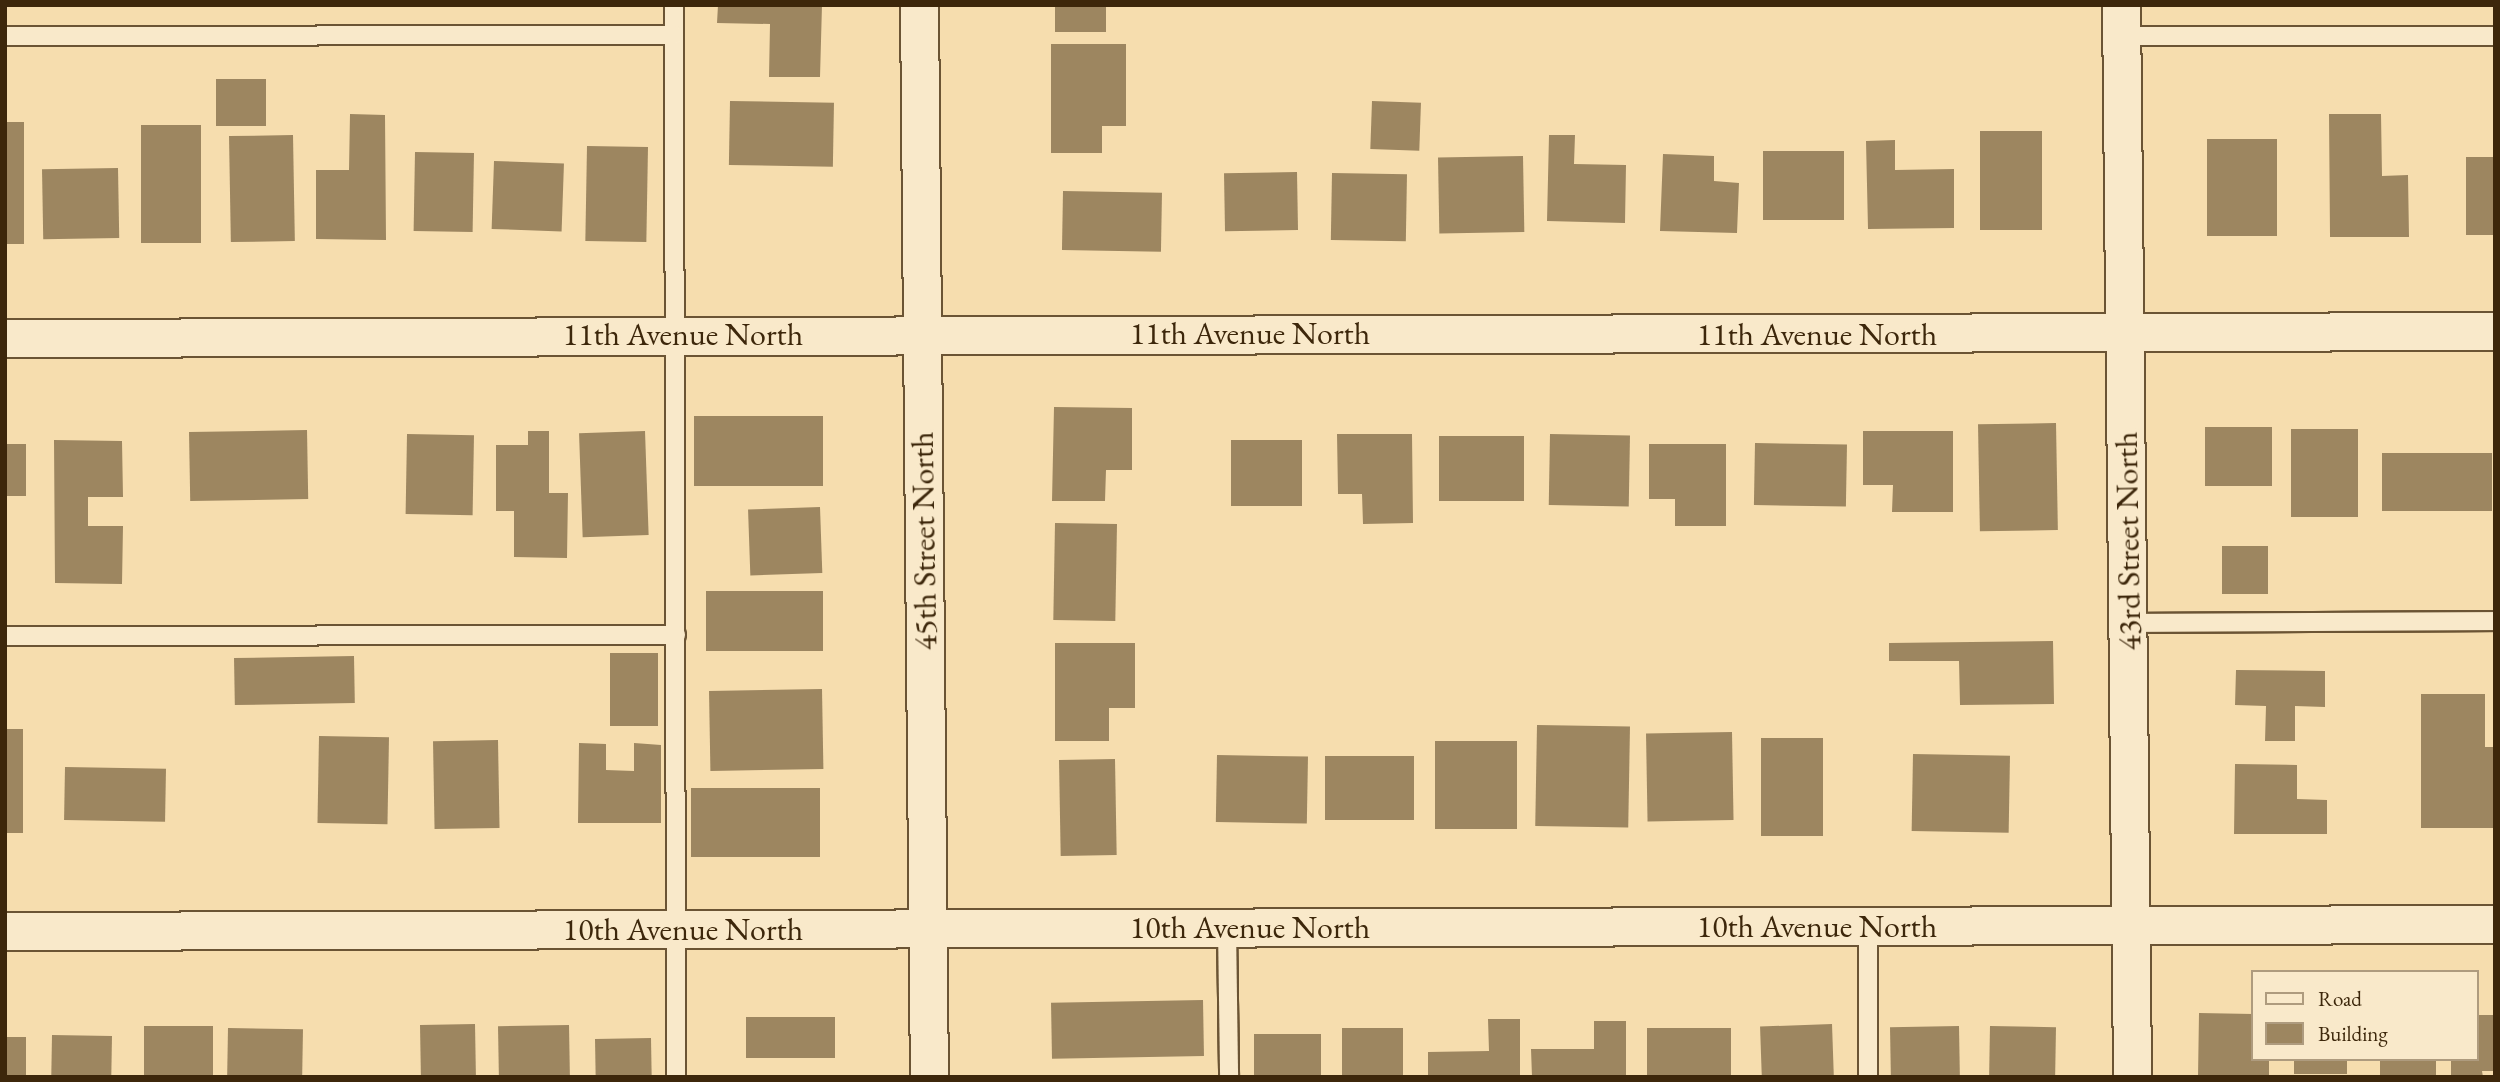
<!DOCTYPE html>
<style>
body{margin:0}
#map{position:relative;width:2500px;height:1082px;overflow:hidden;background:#f6ddae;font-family:"EB Garamond",serif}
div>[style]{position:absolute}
.building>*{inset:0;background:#9d8660;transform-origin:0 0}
.roads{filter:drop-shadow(2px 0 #6b5434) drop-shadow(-2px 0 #6b5434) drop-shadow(0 2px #6b5434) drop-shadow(0 -2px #6b5434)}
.lane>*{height:18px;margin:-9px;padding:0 9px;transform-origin:9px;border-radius:9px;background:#f9e9ca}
.street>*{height:37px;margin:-18.5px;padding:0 18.5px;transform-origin:18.5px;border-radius:18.5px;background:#f9e9ca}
span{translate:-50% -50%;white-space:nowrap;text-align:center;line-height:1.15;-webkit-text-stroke:6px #f9e9ca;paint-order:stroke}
.street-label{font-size:32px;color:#3d270b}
.frame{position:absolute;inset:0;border:7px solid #3d270b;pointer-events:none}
.legend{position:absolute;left:2251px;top:970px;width:228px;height:91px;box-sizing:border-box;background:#f9e9ca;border:2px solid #ae9b7e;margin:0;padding:9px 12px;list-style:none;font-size:21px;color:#3d270b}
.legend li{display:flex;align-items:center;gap:14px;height:35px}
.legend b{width:35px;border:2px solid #ae9b7e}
</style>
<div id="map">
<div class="building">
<div style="clip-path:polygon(718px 5px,822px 5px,820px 77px,769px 77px,770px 24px,717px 23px)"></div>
<div style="left:1055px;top:5px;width:51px;height:27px"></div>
<div style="clip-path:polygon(1051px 44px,1126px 44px,1126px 126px,1102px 126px,1102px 153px,1051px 153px)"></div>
<div style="left:216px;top:79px;width:50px;height:47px"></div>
<div style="left:730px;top:101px;width:104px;height:64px;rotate:1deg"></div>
<div style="left:1372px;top:101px;width:49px;height:48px;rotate:2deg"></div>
<div style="clip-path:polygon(350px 114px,385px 115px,386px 240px,316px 239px,316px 170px,349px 170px)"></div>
<div style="clip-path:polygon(2329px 114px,2381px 114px,2382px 176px,2408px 175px,2409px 237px,2330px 237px)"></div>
<div style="left:5px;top:122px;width:19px;height:122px"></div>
<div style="left:141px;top:125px;width:60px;height:118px"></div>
<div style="left:1980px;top:131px;width:62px;height:99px"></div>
<div style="left:293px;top:135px;width:106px;height:64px;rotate:89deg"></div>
<div style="clip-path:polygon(1549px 135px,1575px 135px,1574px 164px,1626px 165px,1625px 223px,1547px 221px)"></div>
<div style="left:2207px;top:139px;width:70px;height:97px"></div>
<div style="clip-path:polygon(1895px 140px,1895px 170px,1954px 169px,1954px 228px,1868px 229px,1866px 141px)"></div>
<div style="left:587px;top:146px;width:61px;height:95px;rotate:1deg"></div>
<div style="left:1763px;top:151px;width:81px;height:69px"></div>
<div style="left:415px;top:152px;width:59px;height:79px;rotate:1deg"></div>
<div style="clip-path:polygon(1663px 154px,1714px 156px,1714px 181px,1739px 183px,1737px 233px,1660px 231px)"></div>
<div style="left:1523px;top:156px;width:76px;height:85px;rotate:89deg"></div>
<div style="left:2466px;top:157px;width:29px;height:78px"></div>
<div style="left:494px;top:161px;width:70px;height:68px;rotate:2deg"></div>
<div style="left:118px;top:168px;width:70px;height:76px;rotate:89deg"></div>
<div style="left:1297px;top:172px;width:58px;height:73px;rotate:89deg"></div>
<div style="left:1332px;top:173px;width:75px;height:67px;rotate:1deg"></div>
<div style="left:1063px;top:191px;width:99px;height:59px;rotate:1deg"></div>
<div style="clip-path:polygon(1054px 407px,1132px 408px,1132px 470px,1106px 470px,1105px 501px,1052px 501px)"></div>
<div style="left:694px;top:416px;width:129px;height:70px"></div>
<div style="left:2056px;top:423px;width:107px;height:78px;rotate:89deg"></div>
<div style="left:2205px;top:427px;width:67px;height:59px"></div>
<div style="left:2291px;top:429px;width:67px;height:88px"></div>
<div style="left:307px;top:430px;width:69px;height:118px;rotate:89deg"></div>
<div style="clip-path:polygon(528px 431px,549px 431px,549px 493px,568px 493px,567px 558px,514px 557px,514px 511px,496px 511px,496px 445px,528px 445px)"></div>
<div style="left:645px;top:431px;width:104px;height:66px;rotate:88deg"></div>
<div style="clip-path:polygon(1863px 431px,1953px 431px,1953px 512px,1892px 512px,1893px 485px,1863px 485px)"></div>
<div style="left:407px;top:434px;width:67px;height:80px;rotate:1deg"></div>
<div style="clip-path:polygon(1337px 434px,1412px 434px,1413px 523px,1363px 524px,1362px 494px,1338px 494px)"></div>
<div style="left:1550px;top:434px;width:80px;height:71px;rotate:1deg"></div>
<div style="left:1439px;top:436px;width:85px;height:65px"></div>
<div style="clip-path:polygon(54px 440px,122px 441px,123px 497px,88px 497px,88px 526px,123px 526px,122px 584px,55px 583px)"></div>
<div style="left:1231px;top:440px;width:71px;height:66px"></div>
<div style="left:1755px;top:443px;width:92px;height:62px;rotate:1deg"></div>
<div style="left:5px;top:444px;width:21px;height:52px"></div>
<div style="clip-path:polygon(1649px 444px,1726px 444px,1726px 526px,1675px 526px,1675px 499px,1649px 499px)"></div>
<div style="left:2492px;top:453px;width:58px;height:110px;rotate:90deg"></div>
<div style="left:820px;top:507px;width:66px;height:72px;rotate:88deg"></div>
<div style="left:1055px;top:523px;width:62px;height:97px;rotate:1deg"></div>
<div style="left:2268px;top:546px;width:48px;height:46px;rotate:90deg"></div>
<div style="left:823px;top:591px;width:60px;height:117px;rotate:90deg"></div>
<div style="clip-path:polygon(2053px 641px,2054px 704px,1960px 705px,1959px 661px,1889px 661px,1889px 643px)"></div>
<div style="clip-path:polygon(1055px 643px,1135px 643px,1135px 708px,1109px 708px,1109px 741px,1055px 741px)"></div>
<div style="left:610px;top:653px;width:48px;height:73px"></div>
<div style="left:354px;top:656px;width:47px;height:120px;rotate:89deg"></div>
<div style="clip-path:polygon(2236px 670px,2325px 671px,2325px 707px,2295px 706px,2295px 741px,2265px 741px,2266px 706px,2235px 705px)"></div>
<div style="left:822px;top:689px;width:80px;height:113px;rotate:89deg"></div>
<div style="clip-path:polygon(2421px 694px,2485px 694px,2485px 747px,2495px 747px,2495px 828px,2421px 828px)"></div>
<div style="left:1537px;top:725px;width:93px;height:101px;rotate:1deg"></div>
<div style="left:5px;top:729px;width:18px;height:104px"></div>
<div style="left:1732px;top:732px;width:88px;height:86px;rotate:89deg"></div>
<div style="left:319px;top:736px;width:70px;height:87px;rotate:1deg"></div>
<div style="left:1761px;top:738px;width:62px;height:98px"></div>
<div style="left:498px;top:740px;width:88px;height:65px;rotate:89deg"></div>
<div style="left:1435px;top:741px;width:82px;height:88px"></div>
<div style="clip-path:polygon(579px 743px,606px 744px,606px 770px,634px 771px,634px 743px,661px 745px,661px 823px,578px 823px)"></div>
<div style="left:1913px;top:754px;width:97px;height:77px;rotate:1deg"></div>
<div style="left:1217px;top:755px;width:91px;height:67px;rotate:1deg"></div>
<div style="left:1325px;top:756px;width:89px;height:64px"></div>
<div style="left:1115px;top:759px;width:96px;height:56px;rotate:89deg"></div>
<div style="clip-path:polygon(2235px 764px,2297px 765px,2297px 799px,2327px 800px,2327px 834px,2234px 834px)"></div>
<div style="left:65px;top:767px;width:101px;height:53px;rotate:1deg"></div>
<div style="left:691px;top:788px;width:129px;height:69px"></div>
<div style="left:1203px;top:1000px;width:56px;height:152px;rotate:89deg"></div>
<div style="clip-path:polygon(2199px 1013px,2253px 1014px,2253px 1059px,2269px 1059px,2269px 1077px,2198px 1077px)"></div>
<div style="clip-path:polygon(2477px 1015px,2495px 1015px,2495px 1071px,2482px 1071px,2483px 1077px,2451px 1077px,2451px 1059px,2477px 1059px)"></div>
<div style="left:746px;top:1017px;width:89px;height:41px"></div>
<div style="clip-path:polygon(1488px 1019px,1520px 1019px,1520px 1077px,1428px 1077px,1428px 1052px,1489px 1051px)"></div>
<div style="clip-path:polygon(1594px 1021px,1626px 1021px,1626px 1077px,1532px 1077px,1531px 1049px,1594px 1049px)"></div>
<div style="left:475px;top:1024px;width:52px;height:55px;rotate:89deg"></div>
<div style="left:1832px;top:1024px;width:53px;height:72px;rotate:88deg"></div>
<div style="left:569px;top:1025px;width:52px;height:71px;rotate:89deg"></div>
<div style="left:144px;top:1026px;width:69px;height:51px"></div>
<div style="left:1959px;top:1026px;width:51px;height:69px;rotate:89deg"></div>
<div style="left:1990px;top:1026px;width:66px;height:51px;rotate:1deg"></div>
<div style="left:228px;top:1028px;width:75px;height:49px;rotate:1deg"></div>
<div style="left:1342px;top:1028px;width:61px;height:49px"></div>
<div style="left:1647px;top:1028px;width:84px;height:49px"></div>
<div style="left:1254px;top:1034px;width:67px;height:43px"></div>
<div style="left:52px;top:1035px;width:60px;height:42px;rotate:1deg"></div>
<div style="left:5px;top:1037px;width:21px;height:40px"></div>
<div style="left:651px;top:1038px;width:39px;height:56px;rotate:89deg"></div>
<div style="left:2294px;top:1059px;width:53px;height:15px"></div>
<div style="left:2380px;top:1059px;width:56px;height:18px"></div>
</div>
<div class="roads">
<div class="lane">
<div style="left:674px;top:5px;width:1072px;rotate:89.89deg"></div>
<div style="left:5px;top:36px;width:669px;rotate:-0.09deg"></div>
<div style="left:2121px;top:36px;width:374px"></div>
<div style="left:2129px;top:623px;width:366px;rotate:-0.3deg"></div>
<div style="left:5px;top:636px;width:671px;rotate:-0.09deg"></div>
<div style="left:1868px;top:926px;width:151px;rotate:90deg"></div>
<div style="left:1227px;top:927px;width:150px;rotate:89.2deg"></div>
</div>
<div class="street">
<div style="left:919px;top:5px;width:1072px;rotate:89.47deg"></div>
<div style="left:2121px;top:5px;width:1072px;rotate:89.41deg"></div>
<div style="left:5px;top:338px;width:2490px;rotate:-0.16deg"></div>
<div style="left:5px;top:931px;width:2490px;rotate:-0.16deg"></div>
</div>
</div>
<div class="street-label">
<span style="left:1250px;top:333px">11th Avenue North</span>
<span style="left:683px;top:334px">11th Avenue North</span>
<span style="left:1817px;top:334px">11th Avenue North</span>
<span style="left:924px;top:541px;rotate:-91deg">45th Street North</span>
<span style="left:2128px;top:541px;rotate:-91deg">43rd Street North</span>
<span style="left:1817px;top:926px">10th Avenue North</span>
<span style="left:1250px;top:927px">10th Avenue North</span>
<span style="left:683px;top:929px">10th Avenue North</span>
</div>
<div class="frame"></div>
<ul class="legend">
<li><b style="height:9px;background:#f9e9ca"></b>Road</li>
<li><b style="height:19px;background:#9d8660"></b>Building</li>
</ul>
</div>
